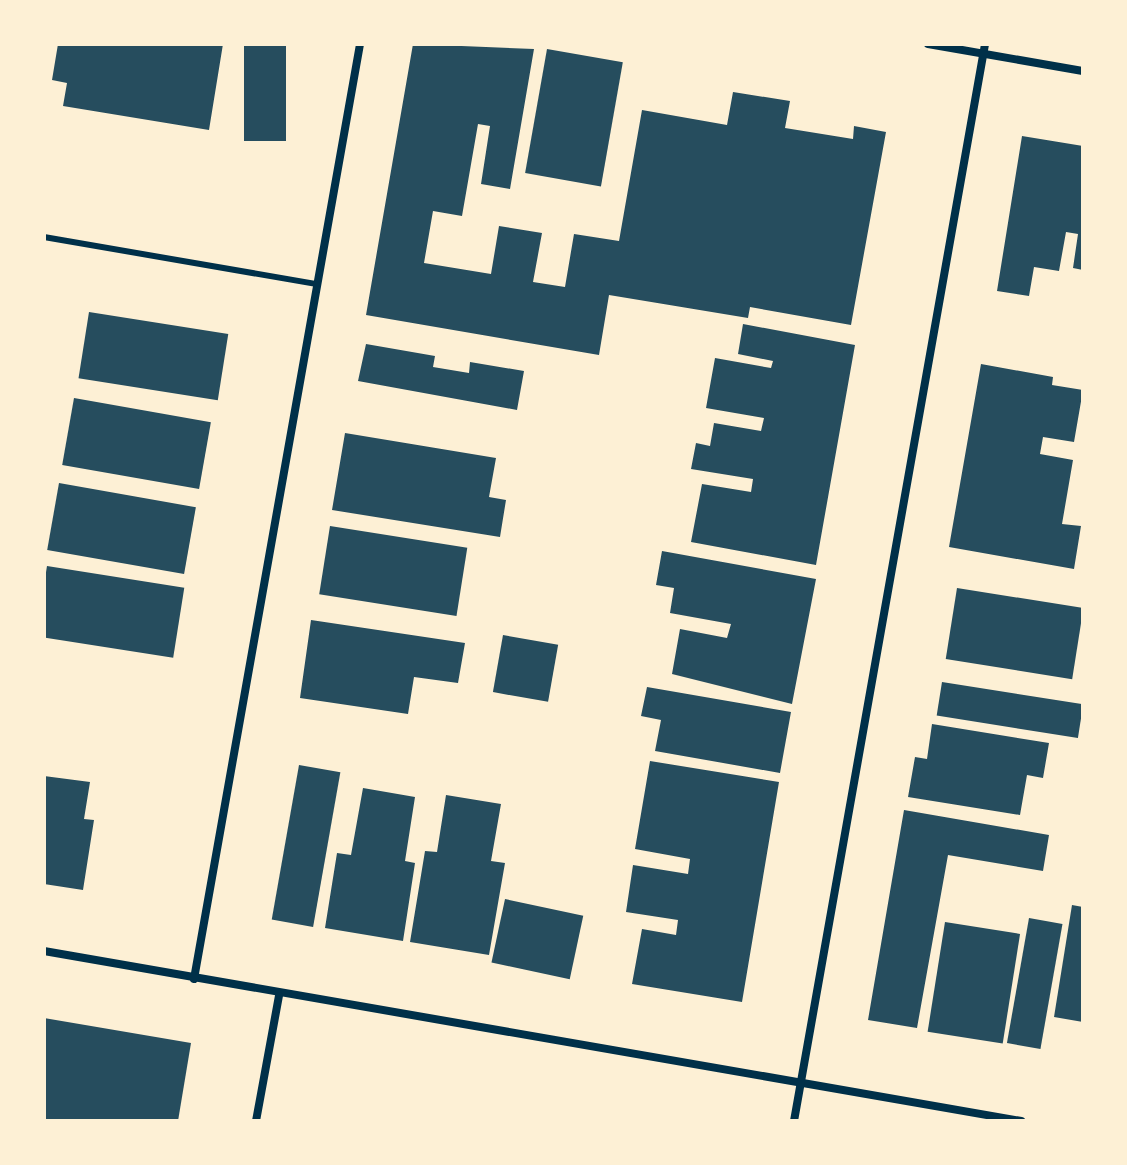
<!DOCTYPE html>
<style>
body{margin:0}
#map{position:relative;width:1127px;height:1165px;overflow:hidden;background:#fdf0d5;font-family:"DM Sans",sans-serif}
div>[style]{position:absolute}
.building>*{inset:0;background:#264d5e;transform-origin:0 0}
.service>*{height:6px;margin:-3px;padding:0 3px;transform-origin:3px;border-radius:3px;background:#003049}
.minor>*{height:8px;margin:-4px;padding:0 4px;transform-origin:4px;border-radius:4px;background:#003049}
span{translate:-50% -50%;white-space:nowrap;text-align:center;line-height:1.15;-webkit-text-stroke:7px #fdf0d5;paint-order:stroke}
.frame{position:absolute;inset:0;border:46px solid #fdf0d5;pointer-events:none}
</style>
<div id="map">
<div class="building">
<div style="clip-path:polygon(58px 44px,223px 44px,209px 130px,63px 106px,67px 83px,52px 80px)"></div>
<div style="left:244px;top:44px;width:42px;height:97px"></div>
<div style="clip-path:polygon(413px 44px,534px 49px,510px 189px,481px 184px,490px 126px,478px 124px,462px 216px,433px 211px,424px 263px,491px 274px,499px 226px,542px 233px,533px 282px,565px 287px,574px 234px,619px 241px,642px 110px,727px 125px,733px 92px,790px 101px,785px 128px,853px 139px,854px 126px,886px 132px,851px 325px,750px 307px,748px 318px,609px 295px,599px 355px,366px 315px)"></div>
<div style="left:547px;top:49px;width:77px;height:126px;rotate:10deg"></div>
<div style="clip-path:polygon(1022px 136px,1083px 146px,1083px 270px,1073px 268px,1078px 234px,1066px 232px,1059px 271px,1034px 267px,1029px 296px,997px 291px)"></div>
<div style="left:89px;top:312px;width:141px;height:67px;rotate:9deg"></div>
<div style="clip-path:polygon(743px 324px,855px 345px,816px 565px,691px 542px,702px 484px,751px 492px,753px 479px,691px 469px,696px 443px,710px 446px,714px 423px,761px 431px,764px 418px,706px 408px,715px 358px,771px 368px,773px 361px,738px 354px)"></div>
<div style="clip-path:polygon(366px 344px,435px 356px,433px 367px,469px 373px,470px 362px,524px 371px,517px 410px,358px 381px)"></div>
<div style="clip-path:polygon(981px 364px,1053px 377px,1052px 385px,1083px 390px,1074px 442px,1043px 437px,1040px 454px,1073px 460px,1062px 524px,1081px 526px,1074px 569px,949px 547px)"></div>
<div style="left:74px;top:398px;width:139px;height:68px;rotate:10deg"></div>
<div style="clip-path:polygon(345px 433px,496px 458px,489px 497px,506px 500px,500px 537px,332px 510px)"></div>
<div style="left:59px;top:483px;width:139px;height:68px;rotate:10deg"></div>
<div style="left:330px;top:526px;width:139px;height:69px;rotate:9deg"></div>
<div style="clip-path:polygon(662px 551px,816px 579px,792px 704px,672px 674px,680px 629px,727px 638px,731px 624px,670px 613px,674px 588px,656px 585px)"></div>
<div style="left:47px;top:566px;width:139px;height:71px;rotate:9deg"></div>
<div style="left:957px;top:588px;width:128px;height:72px;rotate:9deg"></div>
<div style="clip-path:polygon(311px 620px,465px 643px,458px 683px,414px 677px,408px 714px,300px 698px)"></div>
<div style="left:503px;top:635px;width:56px;height:58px;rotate:10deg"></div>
<div style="left:942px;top:682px;width:143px;height:34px;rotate:9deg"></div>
<div style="clip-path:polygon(647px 687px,791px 712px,780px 773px,655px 751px,661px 720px,641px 716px)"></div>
<div style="clip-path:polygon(932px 724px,1049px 743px,1043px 778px,1027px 775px,1020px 815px,908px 797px,915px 757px,927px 759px)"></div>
<div style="clip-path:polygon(650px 761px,779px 782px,742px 1002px,632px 984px,642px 929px,676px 935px,678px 920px,626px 912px,633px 865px,688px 874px,690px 859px,635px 849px)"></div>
<div style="left:299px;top:765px;width:42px;height:157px;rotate:10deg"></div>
<div style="clip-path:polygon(44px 776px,90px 782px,84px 819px,94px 820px,83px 890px,44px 884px)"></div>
<div style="clip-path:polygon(363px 788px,415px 797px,405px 861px,415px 863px,403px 941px,325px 928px,337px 853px,351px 855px)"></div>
<div style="clip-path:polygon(446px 795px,501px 804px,491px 861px,505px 863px,489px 955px,410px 942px,425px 851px,437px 852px)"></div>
<div style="clip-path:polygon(904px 810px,1049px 835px,1043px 871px,948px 855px,917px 1028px,868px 1020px)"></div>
<div style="left:505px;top:899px;width:80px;height:65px;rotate:12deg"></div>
<div style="clip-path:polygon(1072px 905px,1083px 907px,1083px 1022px,1054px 1017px)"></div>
<div style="left:1029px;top:918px;width:34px;height:127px;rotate:10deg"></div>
<div style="left:945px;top:922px;width:76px;height:111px;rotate:9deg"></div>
<div style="clip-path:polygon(44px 1018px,191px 1043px,178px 1121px,44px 1121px)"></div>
</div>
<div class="service">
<div style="left:44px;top:237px;width:277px;rotate:9.8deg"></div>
</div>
<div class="minor">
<div style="left:928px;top:44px;width:157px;rotate:9.9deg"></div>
<div style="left:44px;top:951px;width:992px;rotate:9.87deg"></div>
<div style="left:194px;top:979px;width:950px;rotate:-79.93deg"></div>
<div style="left:256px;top:1121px;width:127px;rotate:-79.6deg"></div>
<div style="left:794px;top:1121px;width:1094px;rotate:-79.94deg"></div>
</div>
<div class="frame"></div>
</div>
